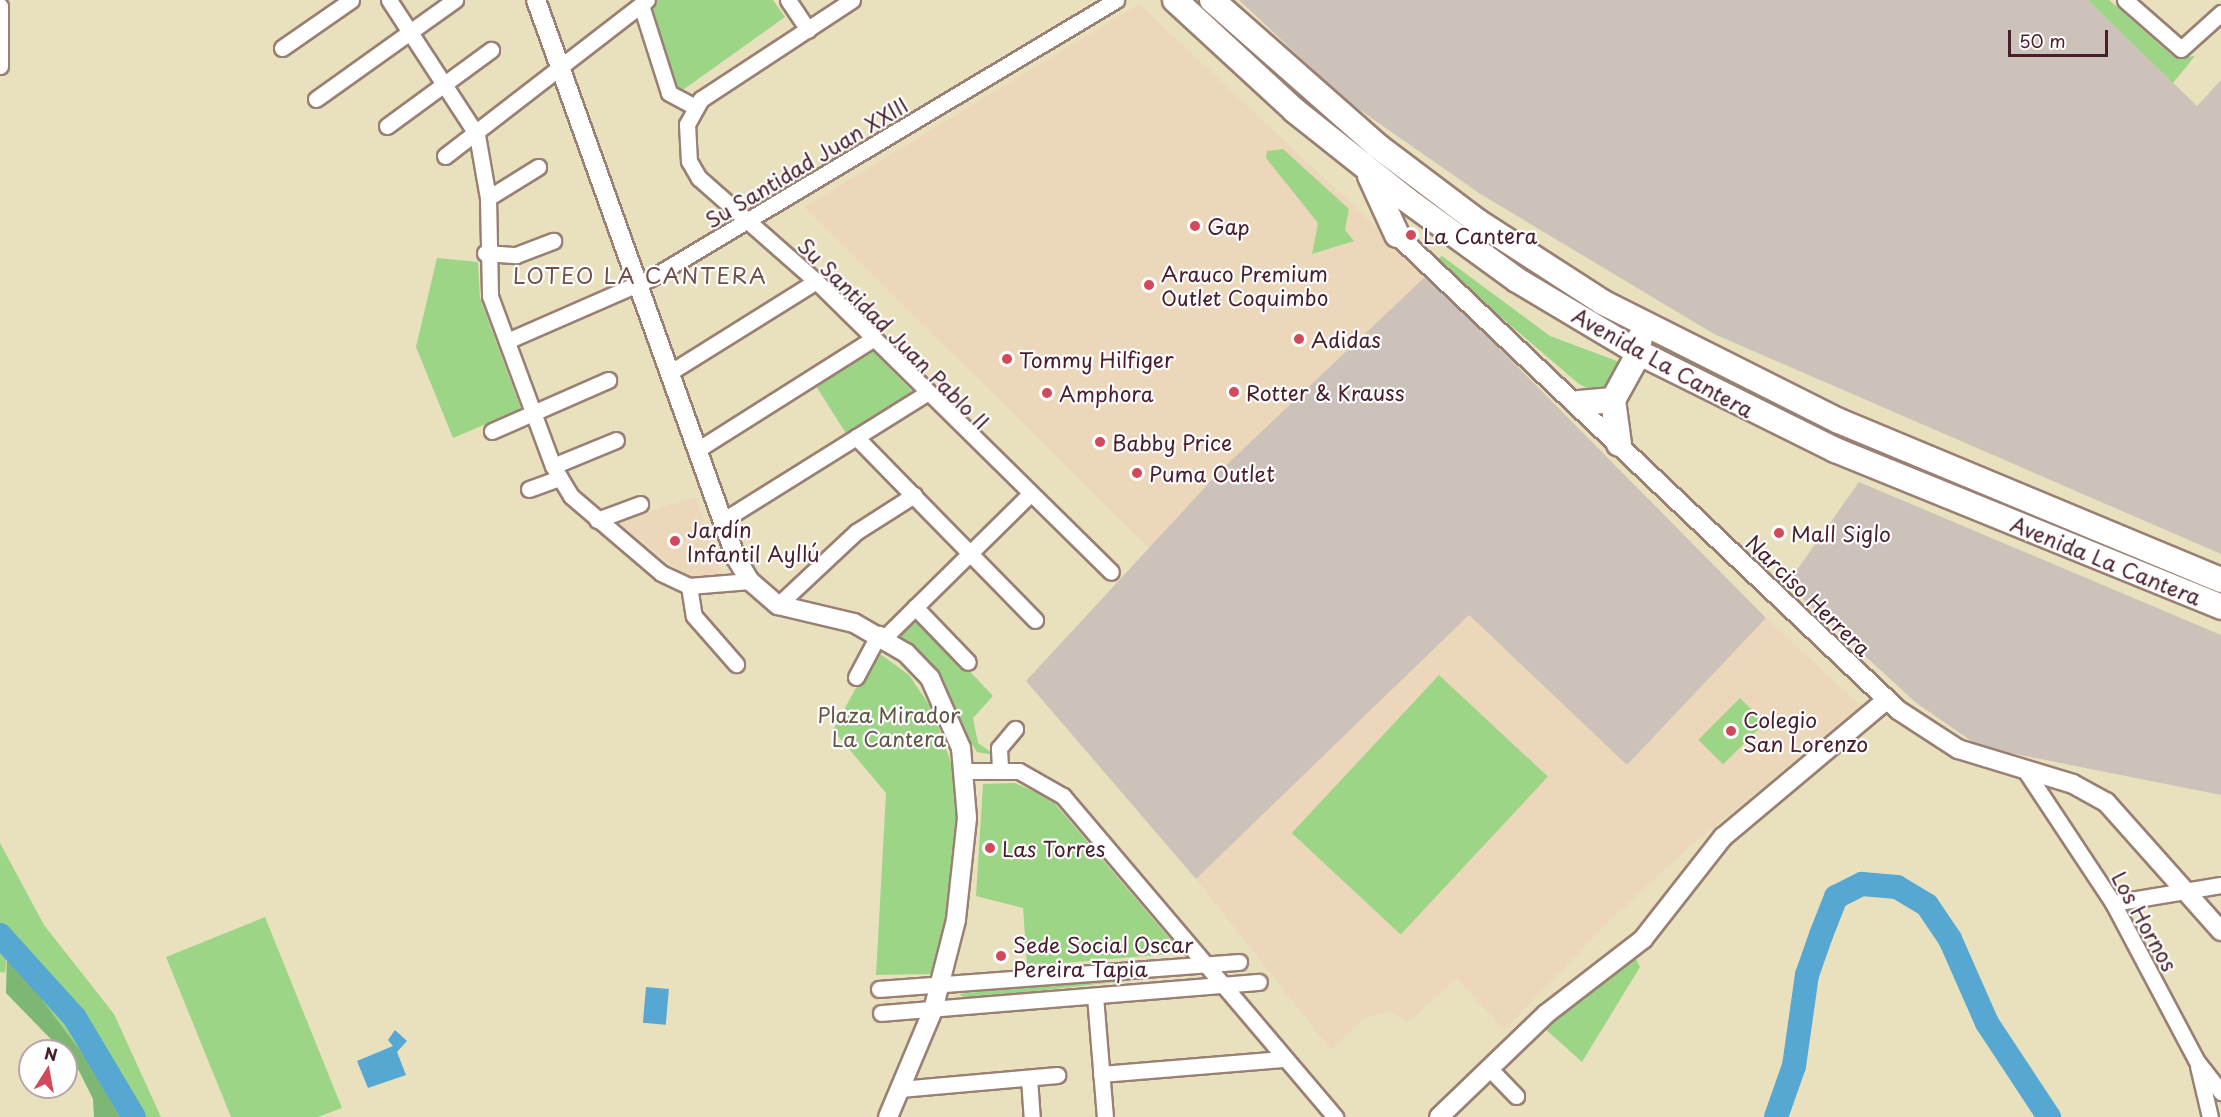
<!DOCTYPE html>
<meta charset="utf-8">
<style>
body{margin:0}
#map{position:relative;width:2221px;height:1117px;overflow:hidden;background:#e9e1be;font-family:"Playpen Sans",sans-serif}
div>[style]{position:absolute}
.built>*{inset:0;background:#edd7bb}
.industrial>*{inset:0;background:#ccc2b9}
.green>*{inset:0;background:#9dd587;transform-origin:0 0}
.forest>*{inset:0;background:#7eb674}
.water>*{inset:0;background:#56a7d1;transform-origin:0 0}
.river>*{height:24px;margin:-12px;padding:0 12px;transform-origin:12px;border-radius:12px;background:#56a7d1}
.roads{filter:drop-shadow(2px 0 #9a8074) drop-shadow(-2px 0 #9a8074) drop-shadow(0 2px #9a8074) drop-shadow(0 -2px #9a8074)}
.minor>*{height:15px;margin:-7.5px;padding:0 7.5px;transform-origin:7.5px;border-radius:7.5px;background:#fff}
.tertiary>*{height:18px;margin:-9px;padding:0 9px;transform-origin:9px;border-radius:9px;background:#fff}
.trunk>*{height:24px;margin:-12px;padding:0 12px;transform-origin:12px;border-radius:12px;background:#fff}
.dots>*{width:16px;height:16px;translate:-50% -50%;box-sizing:border-box;border:3px solid #fff;border-radius:50%}
span{translate:-50% -50%;white-space:nowrap;text-align:center;line-height:1.15;-webkit-text-stroke:4.5px #fff;paint-order:stroke}
.street-label{font-size:21px;color:#4a1f2b}
.poi-label{font-size:21px;color:#4a1f2b}
.left{translate:0 -50%;text-align:left}
.park-label{font-size:21px;color:#635647}
.neighbourhood-label{font-size:22px;color:#754f49;letter-spacing:1.5px}
.north{position:absolute;left:18px;top:1039px;width:60px;height:60px;box-sizing:border-box;background:#fff;border:2px solid #b7a5aa;border-radius:50%;rotate:11deg;font-size:16px;font-weight:700;line-height:24px;text-align:center;color:#4a1f2b}
.north::after{content:'';display:block;margin:auto;width:21px;height:27px;background:#d1495b;clip-path:polygon(50% 0,100% 100%,50% 72%,0 100%)}
.scale{position:absolute;left:2008px;top:30px;width:100px;height:27px;box-sizing:border-box;border:3px solid #4a1f2b;border-top:0;padding-left:8px;font-size:18px;line-height:21px;white-space:nowrap;color:#4a1f2b;-webkit-text-stroke:4px #fff;paint-order:stroke}
</style>
<div id="map">
<div class="built">
<div style="clip-path:polygon(1139px 4px,1427px 275px,1222px 469px,1150px 549px,804px 207px)"></div>
<div style="clip-path:polygon(696px 497px,714px 554px,724px 577px,688px 578px,616px 521px)"></div>
<div style="clip-path:polygon(1469px 615px,1627px 765px,1766px 618px,1861px 706px,1694px 843px,1613px 917px,1504px 1030px,1457px 978px,1409px 1022px,1390px 1012px,1364px 1018px,1331px 1050px,1196px 879px)"></div>
</div>
<div class="industrial">
<div style="clip-path:polygon(1239px 0,2088px 0,2197px 106px,2221px 80px,2221px 554px,1714px 334px,1482px 195px,1344px 99px)"></div>
<div style="clip-path:polygon(1427px 275px,1766px 618px,1627px 765px,1469px 615px,1196px 879px,1026px 681px,1222px 469px)"></div>
<div style="clip-path:polygon(1859px 482px,2221px 635px,2221px 795px,1980px 747px,1915px 702px,1787px 584px)"></div>
</div>
<div class="green">
<div style="clip-path:polygon(657px 0,773px 0,785px 17px,680px 92px,648px 7px)"></div>
<div style="clip-path:polygon(2088px 0,2109px 0,2175px 58px,2195px 56px,2173px 83px)"></div>
<div style="clip-path:polygon(1283px 149px,1349px 209px,1345px 230px,1354px 241px,1312px 254px,1318px 223px,1266px 158px,1267px 151px)"></div>
<div style="clip-path:polygon(1442px 256px,1550px 336px,1625px 364px,1604px 397px,1579px 384px,1435px 261px)"></div>
<div style="clip-path:polygon(437px 258px,478px 262px,480px 298px,521px 409px,453px 438px,416px 347px)"></div>
<div style="clip-path:polygon(869px 347px,914px 393px,847px 435px,816px 386px)"></div>
<div style="clip-path:polygon(917px 615px,993px 696px,973px 718px,978px 743px,995px 755px,977px 752px,909px 645px,896px 633px)"></div>
<div style="clip-path:polygon(876px 651px,909px 675px,932px 709px,960px 788px,957px 873px,933px 974px,876px 975px,886px 793px,833px 730px)"></div>
<div style="left:1439px;top:675px;width:149px;height:216px;rotate:43deg"></div>
<div style="left:1740px;top:698px;width:35px;height:59px;rotate:45deg"></div>
<div style="clip-path:polygon(1015px 783px,1051px 799px,1176px 946px,1171px 954px,1027px 966px,1023px 908px,976px 896px,983px 784px)"></div>
<div style="clip-path:polygon(0 843px,44px 925px,114px 1014px,161px 1117px,120px 1117px,85px 1057px,7px 954px,5px 973px,0 972px)"></div>
<div style="clip-path:polygon(265px 917px,342px 1108px,318px 1117px,231px 1117px,166px 957px)"></div>
<div style="clip-path:polygon(1636px 959px,1640px 967px,1582px 1062px,1543px 1027px)"></div>
<div style="clip-path:polygon(1188px 969px,1196px 973px,966px 999px,959px 994px)"></div>
</div>
<div class="forest">
<div style="clip-path:polygon(7px 953px,85px 1057px,120px 1117px,94px 1117px,93px 1099px,76px 1065px,6px 993px)"></div>
</div>
<div class="water">
<div style="left:646px;top:987px;width:23px;height:36px;rotate:5deg"></div>
<div style="clip-path:polygon(395px 1030px,407px 1041px,397px 1052px,406px 1075px,368px 1088px,357px 1061px,393px 1046px,388px 1040px)"></div>
</div>
<div class="river">
<div style="left:0;top:935px;width:112px;rotate:47.9deg"></div>
<div style="left:75px;top:1018px;width:115px;rotate:59.2deg"></div>
<div style="left:1776px;top:1117px;width:54px;rotate:-70.6deg"></div>
<div style="left:1794px;top:1066px;width:92px;rotate:-81.9deg"></div>
<div style="left:1807px;top:975px;width:42px;rotate:-70.7deg"></div>
<div style="left:1821px;top:935px;width:41px;rotate:-68.5deg"></div>
<div style="left:1836px;top:897px;width:29px;rotate:-27deg"></div>
<div style="left:1862px;top:884px;width:35px;rotate:5deg"></div>
<div style="left:1897px;top:887px;width:35px;rotate:31deg"></div>
<div style="left:1927px;top:905px;width:41px;rotate:55.9deg"></div>
<div style="left:1950px;top:939px;width:92px;rotate:66.2deg"></div>
<div style="left:1987px;top:1023px;width:113px;rotate:56.6deg"></div>
</div>
<div class="roads">
<div class="minor">
<div style="left:389px;top:0;width:161px;rotate:56.9deg"></div>
<div style="left:477px;top:135px;width:64px;rotate:80.1deg"></div>
<div style="left:488px;top:198px;width:98px;rotate:88.8deg"></div>
<div style="left:490px;top:296px;width:181px;rotate:69.7deg"></div>
<div style="left:553px;top:466px;width:35px;rotate:59deg"></div>
<div style="left:571px;top:496px;width:118px;rotate:40.5deg"></div>
<div style="left:661px;top:573px;width:31px;rotate:25deg"></div>
<div style="left:689px;top:586px;width:61px;rotate:-4.7deg"></div>
<div style="left:788px;top:0;width:36px;rotate:56deg"></div>
<div style="left:852px;top:0;width:181px;rotate:146.7deg"></div>
<div style="left:701px;top:99px;width:29px;rotate:119deg"></div>
<div style="left:687px;top:124px;width:37px;rotate:87deg"></div>
<div style="left:689px;top:161px;width:20px;rotate:60deg"></div>
<div style="left:699px;top:178px;width:156px;rotate:41.4deg"></div>
<div style="left:816px;top:281px;width:414px;rotate:44.6deg"></div>
<div style="left:2125px;top:0;width:74px;rotate:41.2deg"></div>
<div style="left:2181px;top:49px;width:54px;rotate:-42deg"></div>
<div style="left:641px;top:5px;width:92px;rotate:72.3deg"></div>
<div style="left:669px;top:93px;width:30px;rotate:28deg"></div>
<div style="left:0;top:6px;width:60px;rotate:90deg"></div>
<div style="left:282px;top:48px;width:84px;rotate:-34.8deg"></div>
<div style="left:316px;top:99px;width:171px;rotate:-35.5deg"></div>
<div style="left:387px;top:126px;width:129px;rotate:-36.2deg"></div>
<div style="left:445px;top:156px;width:255px;rotate:-37.7deg"></div>
<div style="left:488px;top:198px;width:59px;rotate:-31.8deg"></div>
<div style="left:485px;top:253px;width:31px;rotate:4deg"></div>
<div style="left:516px;top:255px;width:40px;rotate:-21deg"></div>
<div style="left:507px;top:341px;width:157px;rotate:-23.6deg"></div>
<div style="left:651px;top:278px;width:542px;rotate:-30.87deg"></div>
<div style="left:669px;top:373px;width:173px;rotate:-32deg"></div>
<div style="left:492px;top:431px;width:127px;rotate:-23.7deg"></div>
<div style="left:856px;top:437px;width:256px;rotate:45.6deg"></div>
<div style="left:697px;top:450px;width:209px;rotate:-32.3deg"></div>
<div style="left:553px;top:466px;width:68px;rotate:-22.4deg"></div>
<div style="left:529px;top:489px;width:33px;rotate:-20deg"></div>
<div style="left:597px;top:520px;width:46px;rotate:-20.4deg"></div>
<div style="left:722px;top:521px;width:242px;rotate:-32deg"></div>
<div style="left:689px;top:586px;width:30px;rotate:81deg"></div>
<div style="left:694px;top:616px;width:64px;rotate:48.8deg"></div>
<div style="left:778px;top:605px;width:107px;rotate:-43.1deg"></div>
<div style="left:856px;top:532px;width:69px;rotate:-32.5deg"></div>
<div style="left:915px;top:607px;width:76px;rotate:46.1deg"></div>
<div style="left:885px;top:637px;width:201px;rotate:-44.6deg"></div>
<div style="left:856px;top:677px;width:49px;rotate:-61.9deg"></div>
<div style="left:1000px;top:768px;width:20px;rotate:-93deg"></div>
<div style="left:999px;top:748px;width:25px;rotate:-50deg"></div>
<div style="left:966px;top:771px;width:53px"></div>
<div style="left:1019px;top:771px;width:51px;rotate:29.6deg"></div>
<div style="left:1063px;top:796px;width:421px;rotate:49.7deg"></div>
<div style="left:2027px;top:773px;width:156px;rotate:56.5deg"></div>
<div style="left:2113px;top:903px;width:178px;rotate:62.1deg"></div>
<div style="left:2196px;top:1060px;width:41px;rotate:52deg"></div>
<div style="left:2113px;top:903px;width:109px;rotate:-9.5deg"></div>
<div style="left:879px;top:989px;width:361px;rotate:-4.3deg"></div>
<div style="left:1095px;top:996px;width:121px;rotate:85.3deg"></div>
<div style="left:881px;top:1013px;width:379px;rotate:-4.7deg"></div>
<div style="left:2198px;top:1066px;width:52px;rotate:76.8deg"></div>
<div style="left:1489px;top:1068px;width:39px;rotate:46deg"></div>
<div style="left:1101px;top:1074px;width:185px;rotate:-4.7deg"></div>
<div style="left:1029px;top:1078px;width:39px;rotate:86deg"></div>
<div style="left:900px;top:1089px;width:158px;rotate:-5.1deg"></div>
</div>
<div class="tertiary">
<div style="left:536px;top:0;width:593px;rotate:70.28deg"></div>
<div style="left:736px;top:558px;width:27px;rotate:59deg"></div>
<div style="left:750px;top:581px;width:37px;rotate:41deg"></div>
<div style="left:778px;top:605px;width:78px;rotate:13.3deg"></div>
<div style="left:854px;top:623px;width:60px;rotate:30deg"></div>
<div style="left:906px;top:653px;width:35px;rotate:46deg"></div>
<div style="left:930px;top:678px;width:77px;rotate:66.1deg"></div>
<div style="left:961px;top:748px;width:70px;rotate:85.1deg"></div>
<div style="left:967px;top:818px;width:103px;rotate:96.2deg"></div>
<div style="left:956px;top:920px;width:93px;rotate:104.3deg"></div>
<div style="left:933px;top:1010px;width:116px;rotate:112.8deg"></div>
<div style="left:1397px;top:235px;width:690px;rotate:43.47deg"></div>
<div style="left:1898px;top:710px;width:72px;rotate:33deg"></div>
<div style="left:1958px;top:749px;width:120px;rotate:16.9deg"></div>
<div style="left:2073px;top:784px;width:38px;rotate:29deg"></div>
<div style="left:2106px;top:802px;width:173px;rotate:48.3deg"></div>
<div style="left:1439px;top:1117px;width:149px;rotate:-43.9deg"></div>
<div style="left:1546px;top:1014px;width:123px;rotate:-37.7deg"></div>
<div style="left:1643px;top:939px;width:130px;rotate:-51.9deg"></div>
<div style="left:1723px;top:837px;width:213px;rotate:-40deg"></div>
</div>
<div class="trunk">
<div style="left:1175px;top:0;width:162px;rotate:42.7deg"></div>
<div style="left:1294px;top:110px;width:144px;rotate:38.5deg"></div>
<div style="left:1407px;top:200px;width:136px;rotate:36deg"></div>
<div style="left:1517px;top:280px;width:141px;rotate:30.8deg"></div>
<div style="left:1638px;top:352px;width:220px;rotate:26.4deg"></div>
<div style="left:1835px;top:450px;width:417px;rotate:22.1deg"></div>
<div style="left:1212px;top:0;width:222px;rotate:41.4deg"></div>
<div style="left:1379px;top:147px;width:123px;rotate:37.1deg"></div>
<div style="left:1477px;top:221px;width:149px;rotate:32.9deg"></div>
<div style="left:1602px;top:302px;width:265px;rotate:26.7deg"></div>
<div style="left:1839px;top:421px;width:414px;rotate:22.6deg"></div>
<div style="left:1370px;top:176px;width:65px;rotate:65.4deg"></div>
<div style="left:1579px;top:403px;width:34px;rotate:-5deg"></div>
<div style="left:1619px;top:444px;width:44px;rotate:-97.8deg"></div>
<div style="left:1613px;top:400px;width:43px;rotate:-61.1deg"></div>
<div style="left:1634px;top:362px;width:25px;rotate:-76deg"></div>
</div>
</div>
<div class="dots">
<div style="left:1195px;top:226px;background:#d1495b"></div>
<div style="left:1411px;top:235px;background:#d1495b"></div>
<div style="left:1149px;top:285px;background:#d1495b"></div>
<div style="left:1299px;top:339px;background:#d1495b"></div>
<div style="left:1007px;top:359px;background:#d1495b"></div>
<div style="left:1234px;top:392px;background:#d1495b"></div>
<div style="left:1047px;top:393px;background:#d1495b"></div>
<div style="left:1100px;top:442px;background:#d1495b"></div>
<div style="left:1137px;top:473px;background:#d1495b"></div>
<div style="left:1779px;top:533px;background:#d1495b"></div>
<div style="left:675px;top:541px;background:#d1495b"></div>
<div style="left:1731px;top:731px;background:#d1495b"></div>
<div style="left:990px;top:848px;background:#d1495b"></div>
<div style="left:1001px;top:956px;background:#d1495b"></div>
</div>
<div class="street-label">
<span style="left:806px;top:162px;rotate:-31deg">Su Santidad Juan XXIII</span>
<span style="left:894px;top:333px;rotate:45deg">Su Santidad Juan Pablo II</span>
<span style="left:1663px;top:362px;rotate:29deg">Avenida La Cantera</span>
<span style="left:2106px;top:560px;rotate:22deg">Avenida La Cantera</span>
<span style="left:1809px;top:595px;rotate:44deg">Narciso Herrera</span>
<span style="left:2145px;top:921px;rotate:61deg">Los Hornos</span>
</div>
<div class="poi-label">
<span class="left" style="left:1207px;top:226px">Gap</span>
<span class="left" style="left:1423px;top:235px">La Cantera</span>
<span class="left" style="left:1161px;top:285px">Arauco Premium<br>Outlet Coquimbo</span>
<span class="left" style="left:1311px;top:339px">Adidas</span>
<span class="left" style="left:1019px;top:359px">Tommy Hilfiger</span>
<span class="left" style="left:1246px;top:392px">Rotter &amp; Krauss</span>
<span class="left" style="left:1059px;top:393px">Amphora</span>
<span class="left" style="left:1112px;top:442px">Babby Price</span>
<span class="left" style="left:1149px;top:473px">Puma Outlet</span>
<span class="left" style="left:687px;top:541px">Jardín<br>Infantil Ayllú</span>
<span class="left" style="left:1791px;top:533px">Mall Siglo</span>
<span class="left" style="left:1743px;top:731px">Colegio<br>San Lorenzo</span>
<span class="left" style="left:1002px;top:848px">Las Torres</span>
<span class="left" style="left:1013px;top:956px">Sede Social Oscar<br>Pereira Tapia</span>
</div>
<div class="park-label">
<span style="left:889px;top:726px">Plaza Mirador<br>La Cantera</span>
</div>
<div class="neighbourhood-label">
<span style="left:640px;top:275px">LOTEO LA CANTERA</span>
</div>
<div class="north">N</div>
<div class="scale">50 m</div>
</div>
